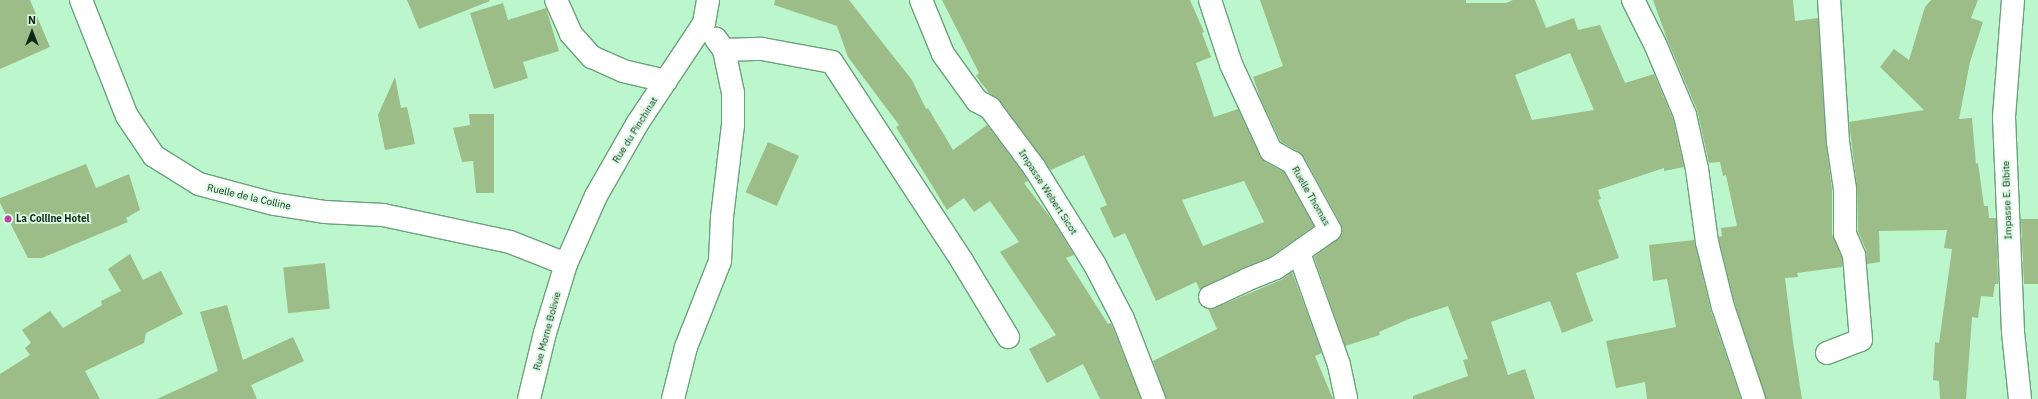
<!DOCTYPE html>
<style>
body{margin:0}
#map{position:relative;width:2038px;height:399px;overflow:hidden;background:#bcf6cc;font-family:"IBM Plex Sans",sans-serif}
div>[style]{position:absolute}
.building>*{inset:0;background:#9dbd88;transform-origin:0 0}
.roads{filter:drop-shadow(1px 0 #6aa27b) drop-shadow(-1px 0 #6aa27b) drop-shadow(0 1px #6aa27b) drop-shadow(0 -1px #6aa27b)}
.street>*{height:22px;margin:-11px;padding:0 11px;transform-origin:11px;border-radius:11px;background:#fff}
.dots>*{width:11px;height:11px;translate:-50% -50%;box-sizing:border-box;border:2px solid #dafde3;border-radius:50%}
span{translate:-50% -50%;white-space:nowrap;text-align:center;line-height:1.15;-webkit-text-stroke:3.5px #dafde3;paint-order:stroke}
.street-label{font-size:10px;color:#112718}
.poi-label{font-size:10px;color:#112718;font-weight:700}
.left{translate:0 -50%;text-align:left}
.north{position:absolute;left:12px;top:12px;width:40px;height:40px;-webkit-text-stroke:3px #dafde3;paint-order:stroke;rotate:0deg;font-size:11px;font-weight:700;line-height:16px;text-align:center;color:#112718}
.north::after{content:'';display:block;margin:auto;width:14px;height:18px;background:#112718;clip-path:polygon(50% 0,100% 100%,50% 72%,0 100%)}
</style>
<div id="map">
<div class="building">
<div style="clip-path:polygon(0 0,30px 0,50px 47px,0 69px)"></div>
<div style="clip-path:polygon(407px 0,489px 0,490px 1px,419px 29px)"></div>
<div style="clip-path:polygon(775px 0,849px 0,912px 80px,926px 109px,928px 108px,953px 150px,987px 125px,1024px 174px,1028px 181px,1024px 183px,1053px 221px,1074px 255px,1066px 258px,1108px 324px,1111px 323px,1141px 399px,1100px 399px,1083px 364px,1047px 383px,1029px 349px,1056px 335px,1000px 252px,1019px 242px,990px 201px,974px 212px,964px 198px,947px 210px,896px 127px,899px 125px,848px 57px,837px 26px,774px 5px)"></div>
<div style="clip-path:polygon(evenodd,942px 0,1190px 0,1204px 32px,1202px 33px,1211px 57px,1196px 63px,1214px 117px,1238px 109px,1260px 156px,1265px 162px,1284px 172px,1314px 226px,1270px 257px,1241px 269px,1205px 286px,1200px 290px,1196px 282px,1156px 301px,1125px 233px,1114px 238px,1100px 208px,1107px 205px,1084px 155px,1051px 170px,1000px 101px,989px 93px,976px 76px,979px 73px,942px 0,1244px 181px,1264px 222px,1203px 246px,1182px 200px,1244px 181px)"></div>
<div style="clip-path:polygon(evenodd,1260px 0,1466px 0,1466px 3px,1506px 3px,1513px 0,1535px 0,1546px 28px,1574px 18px,1578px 30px,1600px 25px,1625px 83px,1654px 74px,1673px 119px,1684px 167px,1664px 171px,1664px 168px,1598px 190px,1601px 199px,1598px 200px,1619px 258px,1576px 273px,1593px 321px,1562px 333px,1550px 301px,1491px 322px,1508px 375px,1525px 369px,1535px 399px,1413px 399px,1413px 396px,1468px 376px,1463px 360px,1468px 359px,1448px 306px,1409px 319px,1379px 332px,1380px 335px,1345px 346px,1314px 257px,1341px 236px,1342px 230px,1341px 224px,1304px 157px,1299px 152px,1281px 142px,1261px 100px,1253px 77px,1283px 66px,1260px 0,1570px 53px,1594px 110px,1532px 120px,1515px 75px,1570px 53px)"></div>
<div style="clip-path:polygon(1653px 0,1793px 0,1795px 21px,1818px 18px,1826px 143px,1832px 190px,1832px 234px,1842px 258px,1842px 267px,1797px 273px,1798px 277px,1785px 278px,1793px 342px,1802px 399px,1766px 399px,1735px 304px,1719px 240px,1719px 237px,1722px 236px,1721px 228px,1737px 226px,1726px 175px,1723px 176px,1720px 162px,1709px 163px,1697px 110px,1667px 39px)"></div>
<div style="clip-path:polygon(1931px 0,1978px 0,1971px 18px,1983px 22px,1970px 62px,1959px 119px,1972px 118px,1976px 164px,1978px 163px,1984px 206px,1988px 206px,1989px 218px,1996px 218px,1998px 284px,1995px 284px,1993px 297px,1981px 296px,1978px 318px,1972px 317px,1966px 399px,1940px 399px,1939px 381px,1933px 380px,1935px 342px,1939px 343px,1952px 249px,1944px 248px,1947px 230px,1879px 231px,1880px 262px,1867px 264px,1866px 250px,1858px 231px,1857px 187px,1849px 122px,1924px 110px,1880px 67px,1894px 49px,1909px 60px,1925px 7px)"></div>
<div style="clip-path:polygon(503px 3px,508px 20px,546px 8px,559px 51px,523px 62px,528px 78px,494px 89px,470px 13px)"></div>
<div style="clip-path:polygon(395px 77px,401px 108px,407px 107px,415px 144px,385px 150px,378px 115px)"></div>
<div style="clip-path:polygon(469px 114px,494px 114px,494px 193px,476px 193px,473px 161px,462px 162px,453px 128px,470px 125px)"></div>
<div style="left:768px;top:142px;width:34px;height:55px;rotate:24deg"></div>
<div style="clip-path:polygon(86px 164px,96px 188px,129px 174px,140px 210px,126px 218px,128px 222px,42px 258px,28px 258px,0 203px,0 198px)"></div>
<div style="clip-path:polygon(2021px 219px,2038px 219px,2038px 284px,2024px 284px)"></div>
<div style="clip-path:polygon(1694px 240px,1711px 311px,1741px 399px,1647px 399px,1645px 382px,1616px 388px,1606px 341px,1676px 327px,1667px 279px,1653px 281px,1649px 245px)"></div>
<div style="clip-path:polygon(130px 254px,143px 280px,161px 271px,183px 314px,146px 333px,144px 343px,85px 371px,100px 399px,0 399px,0 374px,30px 355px,25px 348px,31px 343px,22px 330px,50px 311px,63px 328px,102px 305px,101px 301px,121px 291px,108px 269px)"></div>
<div style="left:325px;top:263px;width:46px;height:42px;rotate:84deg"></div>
<div style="clip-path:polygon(1292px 272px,1322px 353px,1315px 356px,1333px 399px,1166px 399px,1153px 361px,1217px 329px,1208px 309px,1215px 308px,1281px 280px)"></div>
<div style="clip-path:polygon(227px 305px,243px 360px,293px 337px,304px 361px,251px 385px,257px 399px,157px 399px,218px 371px,200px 312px)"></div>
</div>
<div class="roads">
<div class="street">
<div style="left:81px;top:0;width:125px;rotate:68.4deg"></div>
<div style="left:127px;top:116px;width:48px;rotate:56deg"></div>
<div style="left:154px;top:156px;width:53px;rotate:31.9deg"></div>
<div style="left:199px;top:184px;width:78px;rotate:14.9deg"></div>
<div style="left:274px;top:204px;width:52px;rotate:8.9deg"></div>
<div style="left:325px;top:212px;width:58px;rotate:3deg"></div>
<div style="left:383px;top:215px;width:130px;rotate:12deg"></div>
<div style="left:510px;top:242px;width:60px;rotate:21.4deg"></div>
<div style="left:556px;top:0;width:37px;rotate:66deg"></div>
<div style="left:571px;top:34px;width:31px;rotate:48deg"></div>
<div style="left:592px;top:57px;width:34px;rotate:24deg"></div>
<div style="left:623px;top:71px;width:44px;rotate:13.1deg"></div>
<div style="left:921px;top:0;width:58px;rotate:67.8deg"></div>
<div style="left:943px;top:54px;width:58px;rotate:54.1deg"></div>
<div style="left:977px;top:101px;width:15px;rotate:28deg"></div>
<div style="left:990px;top:108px;width:74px;rotate:53.3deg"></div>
<div style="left:1034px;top:167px;width:115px;rotate:58.1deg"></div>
<div style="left:1095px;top:265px;width:61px;rotate:62.6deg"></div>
<div style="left:1123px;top:319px;width:86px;rotate:68.8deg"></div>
<div style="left:1633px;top:0;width:51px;rotate:63.4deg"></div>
<div style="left:1656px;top:46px;width:75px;rotate:67.2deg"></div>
<div style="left:1685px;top:115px;width:55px;rotate:77.5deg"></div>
<div style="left:1697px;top:169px;width:74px;rotate:82.2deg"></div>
<div style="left:1707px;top:242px;width:67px;rotate:76.2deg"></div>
<div style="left:1723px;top:307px;width:97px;rotate:71.4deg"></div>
<div style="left:2013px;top:0;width:117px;rotate:94.4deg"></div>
<div style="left:2004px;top:117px;width:215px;rotate:87.6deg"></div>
<div style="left:2013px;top:332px;width:67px;rotate:84deg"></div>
<div style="left:724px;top:50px;width:38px;rotate:-2deg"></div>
<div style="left:762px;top:49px;width:71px;rotate:10.5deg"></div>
<div style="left:832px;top:62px;width:238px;rotate:56.8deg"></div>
<div style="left:962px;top:261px;width:89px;rotate:58.8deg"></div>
<div style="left:1299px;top:253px;width:119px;rotate:70.3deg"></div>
<div style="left:1339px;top:365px;width:35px;rotate:78deg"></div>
<div style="left:1210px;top:297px;width:40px;rotate:-25deg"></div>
<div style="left:1246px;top:280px;width:32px;rotate:-22deg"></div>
<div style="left:1276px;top:268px;width:66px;rotate:-35.1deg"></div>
<div style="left:1330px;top:230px;width:77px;rotate:-118.9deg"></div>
<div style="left:1293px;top:163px;width:25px;rotate:-151deg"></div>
<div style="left:1271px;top:151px;width:96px;rotate:-114.7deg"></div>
<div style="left:1231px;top:64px;width:67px;rotate:-108.2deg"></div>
<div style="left:1827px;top:353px;width:36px;rotate:-21deg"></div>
<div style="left:1861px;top:340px;width:85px;rotate:-94.7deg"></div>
<div style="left:1854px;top:255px;width:23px;rotate:-113deg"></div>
<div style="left:1845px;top:234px;width:45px;rotate:-90deg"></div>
<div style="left:1845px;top:189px;width:48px;rotate:-98.5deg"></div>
<div style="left:1838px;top:142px;width:142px;rotate:-93.6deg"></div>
<div style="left:529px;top:399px;width:68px;rotate:-76.4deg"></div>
<div style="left:545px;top:333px;width:72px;rotate:-73.1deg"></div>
<div style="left:566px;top:264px;width:74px;rotate:-66.2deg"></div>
<div style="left:596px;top:196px;width:83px;rotate:-60.3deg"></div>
<div style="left:637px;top:124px;width:121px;rotate:-56.4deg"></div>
<div style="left:704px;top:23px;width:23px;rotate:-80deg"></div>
<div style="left:673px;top:399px;width:54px;rotate:-76deg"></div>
<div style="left:686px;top:347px;width:92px;rotate:-68.4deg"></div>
<div style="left:720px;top:261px;width:44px;rotate:-87.4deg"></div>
<div style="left:722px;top:217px;width:93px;rotate:-83.2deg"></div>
<div style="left:733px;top:125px;width:32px;rotate:-90deg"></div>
<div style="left:733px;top:93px;width:44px;rotate:-101.8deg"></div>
<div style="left:724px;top:50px;width:14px;rotate:-126deg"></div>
</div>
</div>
<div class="dots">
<div style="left:8px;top:219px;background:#b548a7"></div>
</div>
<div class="street-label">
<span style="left:635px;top:130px;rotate:-58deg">Rue du Pinchinat</span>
<span style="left:1048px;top:192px;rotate:57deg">Impasse Webert Sicot</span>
<span style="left:1311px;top:196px;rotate:60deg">Ruelle Thomas</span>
<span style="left:249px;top:197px;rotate:13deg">Ruelle de la Colline</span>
<span style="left:2007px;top:200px;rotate:-92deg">Impasse E. Bibite</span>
<span style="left:547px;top:331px;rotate:-75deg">Rue Morne Bolivie</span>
</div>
<div class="poi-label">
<span class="left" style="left:16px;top:219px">La Colline Hotel</span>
</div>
<div class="north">N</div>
</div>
